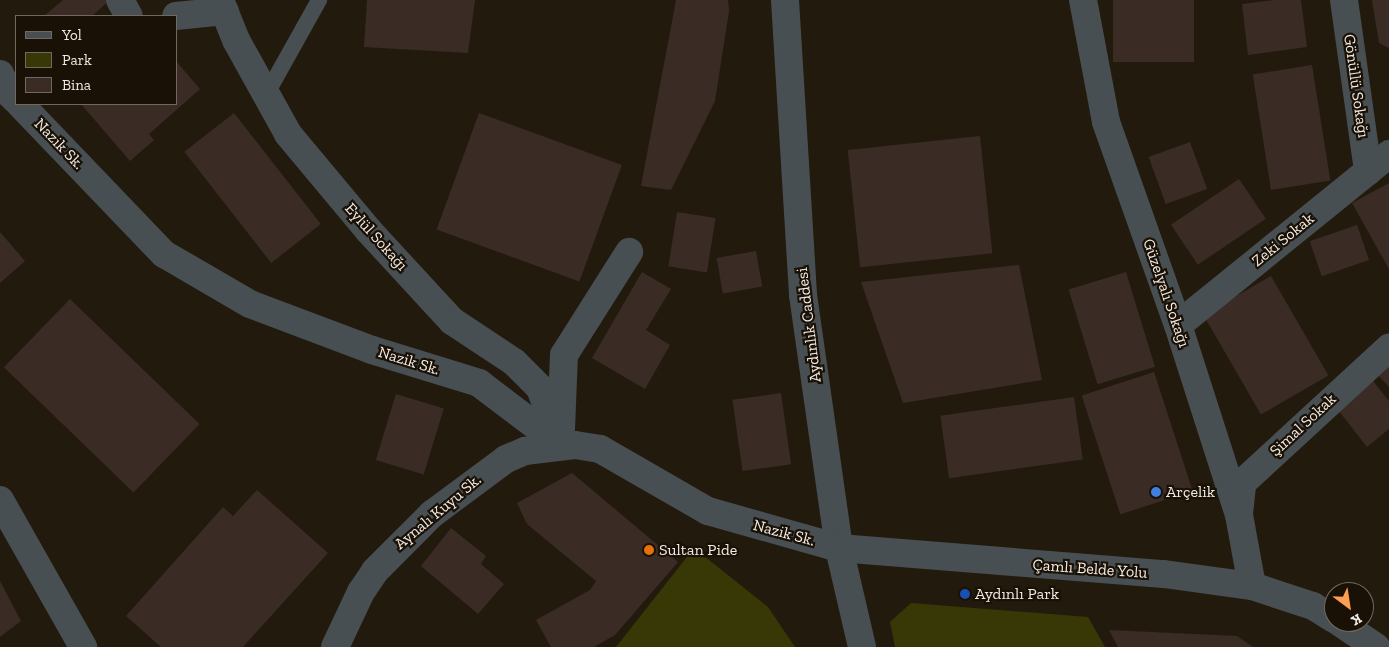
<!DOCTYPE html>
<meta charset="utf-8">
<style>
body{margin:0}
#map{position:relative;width:1389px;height:647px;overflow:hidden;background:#231a0e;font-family:"Zilla Slab",serif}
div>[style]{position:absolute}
.green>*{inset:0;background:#373806}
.building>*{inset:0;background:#3b2b25;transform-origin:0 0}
.service>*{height:16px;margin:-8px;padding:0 8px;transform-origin:8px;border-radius:8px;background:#474f52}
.minor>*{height:28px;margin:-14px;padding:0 14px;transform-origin:14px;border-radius:14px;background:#474f52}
.tertiary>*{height:28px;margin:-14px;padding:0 14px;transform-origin:14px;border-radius:14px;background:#474f52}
.dots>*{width:14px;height:14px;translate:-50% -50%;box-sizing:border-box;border:2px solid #1a1106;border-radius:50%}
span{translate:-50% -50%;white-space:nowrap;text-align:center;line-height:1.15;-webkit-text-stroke:4.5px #1a1106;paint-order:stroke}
.street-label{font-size:16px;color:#f3ece4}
.poi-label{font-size:16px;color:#f3ece4}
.left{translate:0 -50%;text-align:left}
.legend{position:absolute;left:15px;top:15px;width:162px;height:90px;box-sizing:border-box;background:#1a1106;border:1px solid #71695f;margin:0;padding:6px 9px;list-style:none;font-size:15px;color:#f3ece4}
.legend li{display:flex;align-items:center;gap:10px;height:25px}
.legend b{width:25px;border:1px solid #71695f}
.north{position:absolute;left:1324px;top:582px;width:50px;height:50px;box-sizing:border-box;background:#1a1106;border:1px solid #71695f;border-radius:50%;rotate:149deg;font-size:14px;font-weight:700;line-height:20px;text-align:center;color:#f3ece4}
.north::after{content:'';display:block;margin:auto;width:18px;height:22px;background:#fc9e52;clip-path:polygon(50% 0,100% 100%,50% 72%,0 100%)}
</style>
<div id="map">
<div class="green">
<div style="clip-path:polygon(694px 548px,768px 607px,795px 647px,616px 647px)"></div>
<div style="clip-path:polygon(911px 603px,1088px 617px,1105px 647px,895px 647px,890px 622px)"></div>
</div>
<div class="building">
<div style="clip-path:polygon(63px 0,110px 0,92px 16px,44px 16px)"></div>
<div style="clip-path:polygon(367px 0,475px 0,468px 53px,364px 47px)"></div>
<div style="clip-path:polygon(676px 0,728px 0,729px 11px,715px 101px,671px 190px,641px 186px)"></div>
<div style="left:1113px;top:0;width:81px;height:62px"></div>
<div style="clip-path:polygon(1273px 0,1301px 0,1307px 47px,1248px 55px,1242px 4px)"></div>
<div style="clip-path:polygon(1372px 0,1389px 0,1389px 48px,1379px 43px)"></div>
<div style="clip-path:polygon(176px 61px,200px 89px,149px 134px,154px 140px,130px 161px,81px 104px,176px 104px)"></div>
<div style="left:1312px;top:65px;width:117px;height:60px;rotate:81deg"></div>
<div style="left:234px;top:113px;width:141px;height:63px;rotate:52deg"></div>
<div style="left:479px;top:113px;width:152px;height:124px;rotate:20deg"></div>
<div style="left:980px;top:136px;width:118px;height:133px;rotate:84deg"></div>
<div style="left:1190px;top:142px;width:50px;height:44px;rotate:70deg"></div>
<div style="left:1239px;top:179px;width:48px;height:82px;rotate:56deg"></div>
<div style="clip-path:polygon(1389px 183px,1389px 269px,1352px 203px)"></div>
<div style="left:677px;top:212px;width:39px;height:55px;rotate:9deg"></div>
<div style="left:1357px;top:225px;width:37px;height:50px;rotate:71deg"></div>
<div style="clip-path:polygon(0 232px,25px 261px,0 283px)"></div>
<div style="left:756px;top:251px;width:36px;height:40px;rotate:80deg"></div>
<div style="clip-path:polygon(1019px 265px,1042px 380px,903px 403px,861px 282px)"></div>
<div style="clip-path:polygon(642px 272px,671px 289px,646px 330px,670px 345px,645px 389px,592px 358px)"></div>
<div style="left:1126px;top:272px;width:99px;height:60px;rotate:73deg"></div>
<div style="left:1271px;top:276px;width:115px;height:78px;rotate:60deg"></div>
<div style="left:70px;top:299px;width:180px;height:95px;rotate:44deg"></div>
<div style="clip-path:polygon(1389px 359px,1389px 387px,1375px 372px)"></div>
<div style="left:1154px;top:372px;width:125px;height:76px;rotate:72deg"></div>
<div style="clip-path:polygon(1370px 377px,1389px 401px,1389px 429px,1367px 447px,1335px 406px)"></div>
<div style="left:781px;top:393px;width:72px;height:49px;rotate:82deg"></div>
<div style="left:396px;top:394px;width:50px;height:69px;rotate:17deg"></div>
<div style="left:1074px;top:397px;width:63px;height:135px;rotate:82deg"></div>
<div style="clip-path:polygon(572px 473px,678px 562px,615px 635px,594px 647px,551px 647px,536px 620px,590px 590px,596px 581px,527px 524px,517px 503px)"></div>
<div style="clip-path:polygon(257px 490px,328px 553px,243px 647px,161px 647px,126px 616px,223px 507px,233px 516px)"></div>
<div style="clip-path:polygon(451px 528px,486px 556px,481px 564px,504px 584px,478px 614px,421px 566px)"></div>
<div style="clip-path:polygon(0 581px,21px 621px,0 637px)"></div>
<div style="clip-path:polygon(1109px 630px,1237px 636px,1253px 647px,1118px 647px)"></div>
</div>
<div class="service">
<div style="left:266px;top:95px;width:109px;rotate:-60.8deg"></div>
</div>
<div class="minor">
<div style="left:120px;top:0;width:18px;rotate:61deg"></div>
<div style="left:220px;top:0;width:43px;rotate:68.2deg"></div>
<div style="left:236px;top:40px;width:107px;rotate:61deg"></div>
<div style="left:288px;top:134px;width:126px;rotate:50.1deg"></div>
<div style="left:369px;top:231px;width:122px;rotate:47.3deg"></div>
<div style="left:452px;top:321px;width:74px;rotate:33.5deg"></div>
<div style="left:514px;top:362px;width:37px;rotate:45deg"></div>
<div style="left:540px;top:388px;width:61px;rotate:69.8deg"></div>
<div style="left:1083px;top:0;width:124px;rotate:79.3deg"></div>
<div style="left:1106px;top:122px;width:215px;rotate:70.5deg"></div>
<div style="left:1178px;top:325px;width:200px;rotate:72.2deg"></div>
<div style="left:1239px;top:515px;width:72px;rotate:79.6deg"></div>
<div style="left:1344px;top:0;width:173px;rotate:82deg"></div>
<div style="left:176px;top:16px;width:49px;rotate:-5.8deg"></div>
<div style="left:0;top:74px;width:21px;rotate:65deg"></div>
<div style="left:9px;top:93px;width:10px;rotate:45deg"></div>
<div style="left:20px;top:104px;width:208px;rotate:46.2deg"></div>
<div style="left:164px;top:254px;width:99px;rotate:30.2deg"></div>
<div style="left:250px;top:304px;width:130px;rotate:20.7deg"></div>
<div style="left:372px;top:350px;width:112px;rotate:17.1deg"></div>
<div style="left:479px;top:383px;width:103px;rotate:37.1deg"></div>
<div style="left:1178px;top:325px;width:272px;rotate:-39deg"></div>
<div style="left:561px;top:429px;width:74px;rotate:-87.7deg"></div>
<div style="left:564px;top:355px;width:122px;rotate:-57.7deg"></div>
<div style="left:1239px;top:514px;width:31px;rotate:-84deg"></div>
<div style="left:1242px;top:483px;width:200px;rotate:-42.6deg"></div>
</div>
<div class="tertiary">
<div style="left:785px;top:0;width:296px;rotate:86.5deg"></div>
<div style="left:803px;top:295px;width:256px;rotate:81.9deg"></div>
<div style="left:839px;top:548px;width:102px;rotate:76.9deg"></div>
<div style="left:0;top:500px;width:169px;rotate:60.5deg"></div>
<div style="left:1339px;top:622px;width:45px;rotate:34deg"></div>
<div style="left:335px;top:647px;width:61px;rotate:-64.7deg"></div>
<div style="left:361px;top:592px;width:25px;rotate:-56deg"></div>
<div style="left:375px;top:571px;width:81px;rotate:-45deg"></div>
<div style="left:432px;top:514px;width:92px;rotate:-36.6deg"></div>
<div style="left:506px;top:459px;width:21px;rotate:-23deg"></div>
<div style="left:525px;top:451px;width:50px;rotate:-6.8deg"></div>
<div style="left:575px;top:445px;width:25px;rotate:9deg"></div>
<div style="left:600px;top:449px;width:125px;rotate:29.9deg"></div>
<div style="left:708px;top:511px;width:136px;rotate:15.8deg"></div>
<div style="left:839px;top:548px;width:326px;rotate:4.6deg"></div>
<div style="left:1164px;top:574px;width:89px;rotate:7.8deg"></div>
<div style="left:1252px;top:586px;width:64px;rotate:18.2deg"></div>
<div style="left:1313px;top:606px;width:25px;rotate:32deg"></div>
</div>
<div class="dots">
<div style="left:1156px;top:492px;background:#3f7fe0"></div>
<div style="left:649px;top:550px;background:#e8710a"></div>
<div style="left:965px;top:594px;background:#1a4fb4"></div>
</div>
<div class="street-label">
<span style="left:1356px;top:86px;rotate:82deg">Gönüllü Sokağı</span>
<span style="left:59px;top:144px;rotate:46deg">Nazik Sk.</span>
<span style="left:376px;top:237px;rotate:48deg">Eylül Sokağı</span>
<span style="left:1283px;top:240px;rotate:-39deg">Zeki Sokak</span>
<span style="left:1166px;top:293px;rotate:71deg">Güzelyalı Sokağı</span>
<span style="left:809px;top:325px;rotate:-97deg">Aydınlık Caddesi</span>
<span style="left:409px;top:361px;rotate:17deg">Nazik Sk.</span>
<span style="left:1303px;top:425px;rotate:-43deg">Şimal Sokak</span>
<span style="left:438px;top:512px;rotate:-40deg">Aynalı Kuyu Sk.</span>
<span style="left:784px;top:533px;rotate:15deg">Nazik Sk.</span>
<span style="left:1090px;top:569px;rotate:4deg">Çamlı Belde Yolu</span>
</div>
<div class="poi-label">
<span class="left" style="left:1166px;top:492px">Arçelik</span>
<span class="left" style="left:659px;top:550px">Sultan Pide</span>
<span class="left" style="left:975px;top:594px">Aydınlı Park</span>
</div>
<ul class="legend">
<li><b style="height:6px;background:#474f52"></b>Yol</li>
<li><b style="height:14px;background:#373806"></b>Park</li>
<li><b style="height:14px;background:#3b2b25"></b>Bina</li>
</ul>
<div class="north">K</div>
</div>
